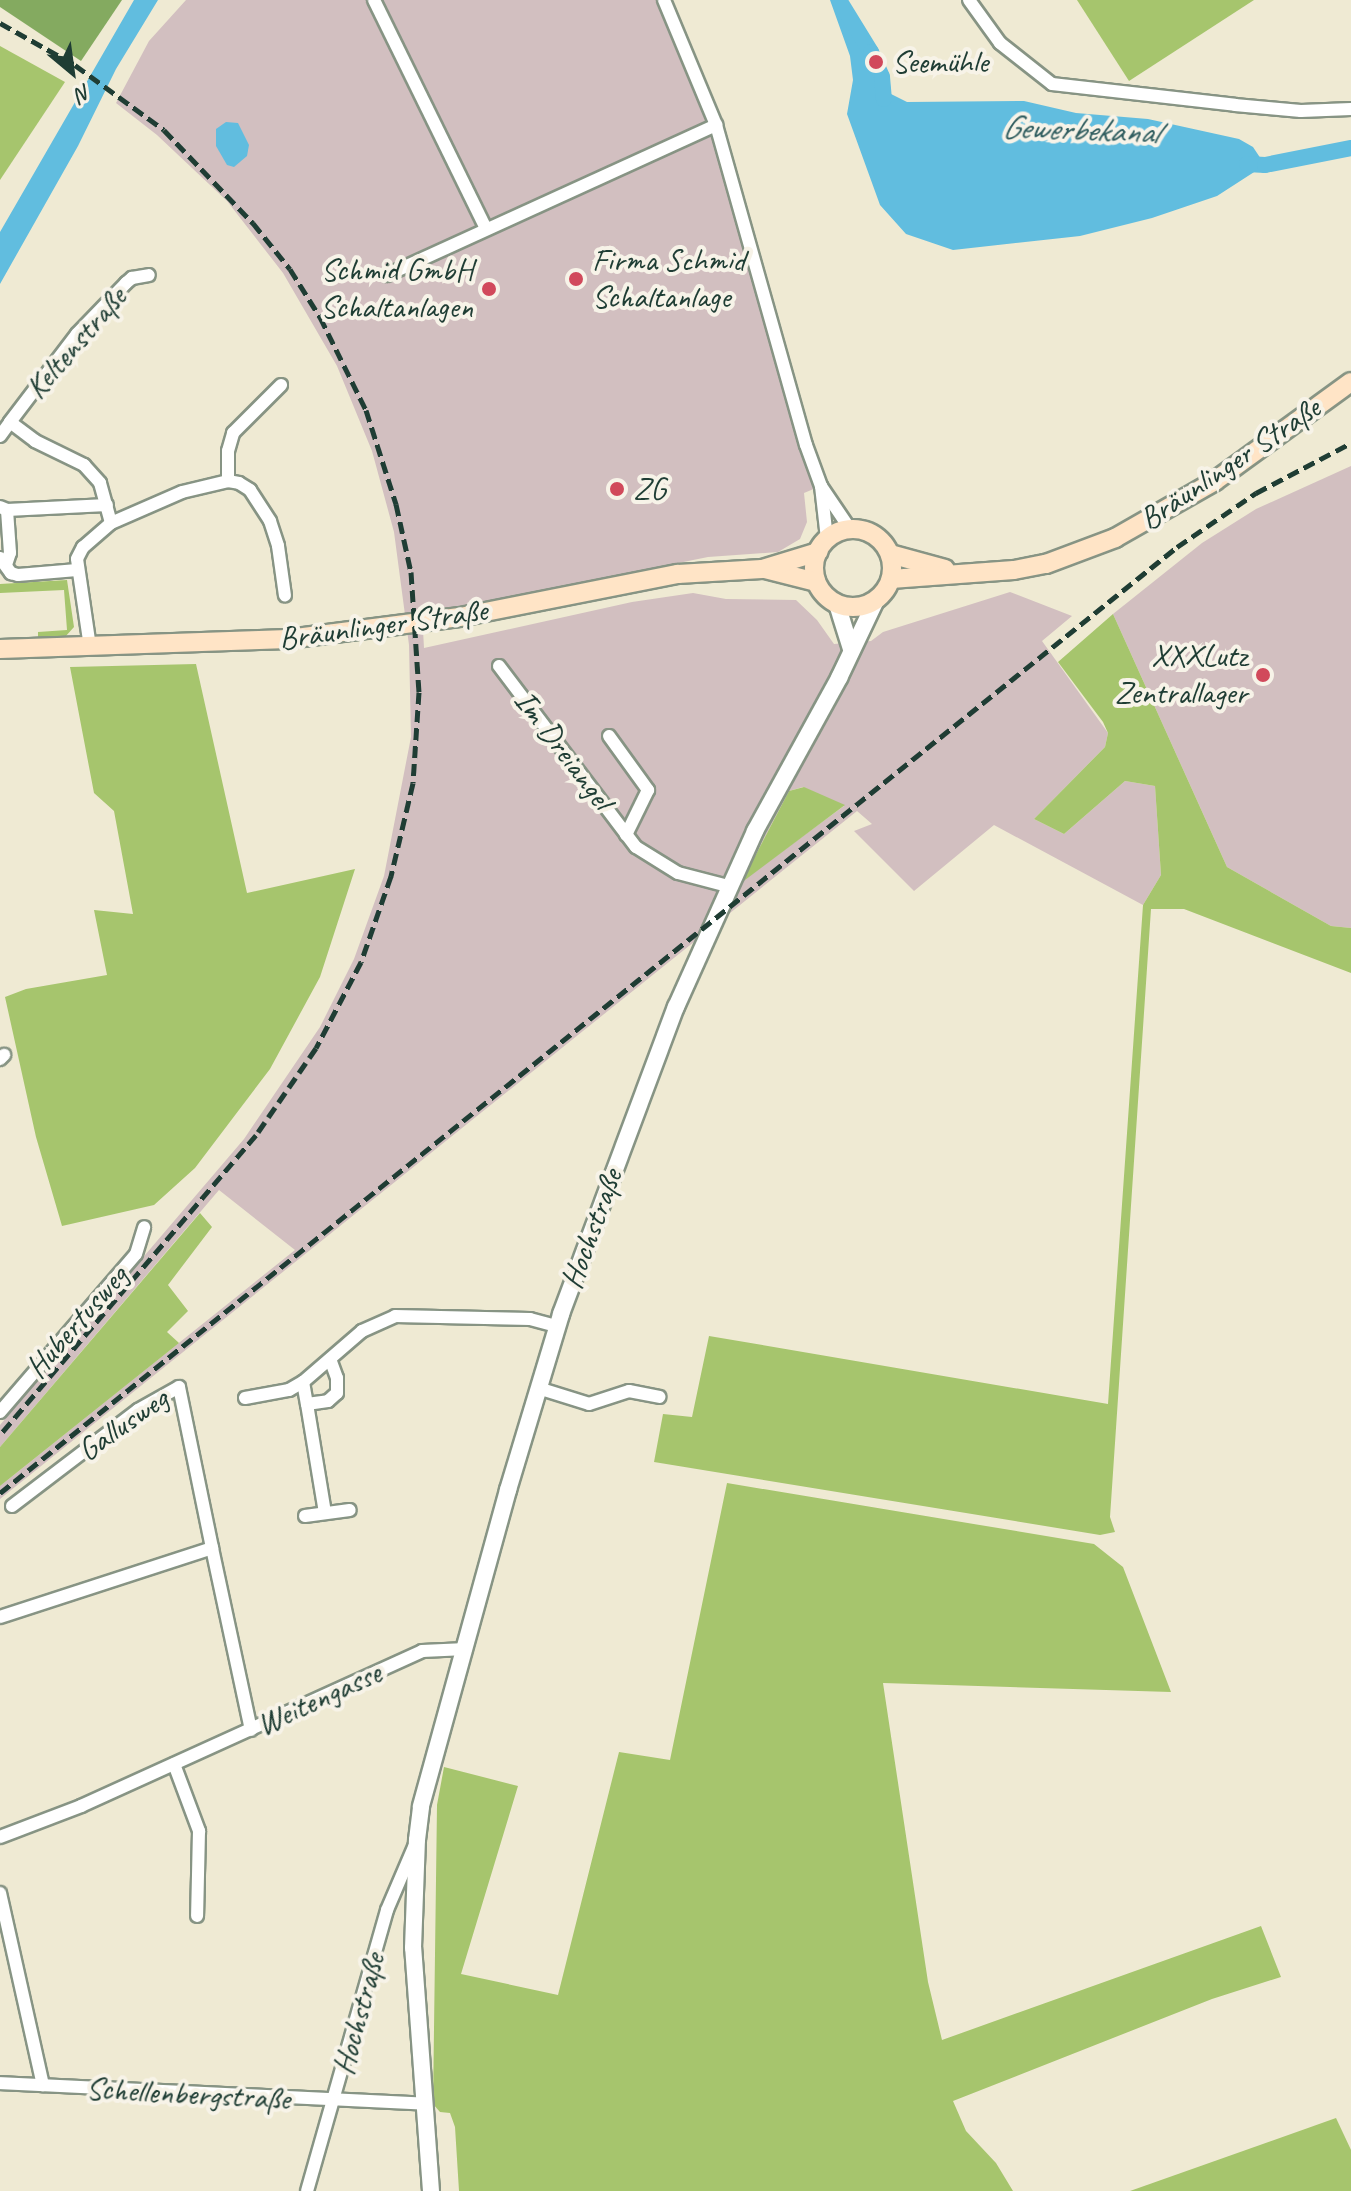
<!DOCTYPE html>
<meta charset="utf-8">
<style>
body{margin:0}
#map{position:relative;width:1351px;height:2191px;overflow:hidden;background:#efead3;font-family:Caveat,sans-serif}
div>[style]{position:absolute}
.industrial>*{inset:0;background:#d2bfc0}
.green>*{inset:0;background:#a6c56d}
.forest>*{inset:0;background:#84aa60}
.water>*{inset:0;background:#61bddf}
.canal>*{height:16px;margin:-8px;padding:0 8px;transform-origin:8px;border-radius:8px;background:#61bddf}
.roads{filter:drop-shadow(2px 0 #879484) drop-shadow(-2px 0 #879484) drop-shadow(0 2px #879484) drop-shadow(0 -2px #879484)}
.minor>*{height:12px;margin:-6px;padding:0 6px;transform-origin:6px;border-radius:6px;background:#fff}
.tertiary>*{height:16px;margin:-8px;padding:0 8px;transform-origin:8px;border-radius:8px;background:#fff}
.secondary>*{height:18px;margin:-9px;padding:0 9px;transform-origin:9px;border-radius:9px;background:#ffe4c6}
.secondary>.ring{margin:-9px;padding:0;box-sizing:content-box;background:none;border:18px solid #ffe4c6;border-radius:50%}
.rail>*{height:5px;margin-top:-2.5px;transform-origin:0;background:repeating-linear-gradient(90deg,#1f3d34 0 12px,transparent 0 18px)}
.dots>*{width:22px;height:22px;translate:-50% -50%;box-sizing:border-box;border:4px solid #f7f3e8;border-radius:50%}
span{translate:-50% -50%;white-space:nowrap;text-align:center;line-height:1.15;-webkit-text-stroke:8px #f7f3e8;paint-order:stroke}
.poi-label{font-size:32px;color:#1f3d34}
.left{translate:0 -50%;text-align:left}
.right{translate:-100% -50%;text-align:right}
.street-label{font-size:32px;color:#1f3d34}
.water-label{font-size:34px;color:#305d5f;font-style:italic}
.north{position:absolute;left:32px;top:32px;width:80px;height:80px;-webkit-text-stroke:6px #f7f3e8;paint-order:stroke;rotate:151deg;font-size:22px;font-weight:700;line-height:32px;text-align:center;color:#1f3d34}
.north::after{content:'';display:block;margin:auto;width:28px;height:36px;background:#1f3d34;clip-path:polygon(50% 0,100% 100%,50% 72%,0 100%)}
</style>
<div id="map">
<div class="industrial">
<div style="clip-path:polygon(evenodd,186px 0,664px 0,716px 125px,821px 486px,804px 493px,807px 522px,800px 539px,778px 552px,708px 557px,486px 602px,422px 612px,424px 648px,632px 602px,693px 593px,726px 599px,796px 600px,817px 620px,834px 644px,871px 641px,883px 632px,1010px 592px,1072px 616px,1042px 641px,1108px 733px,1105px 747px,1034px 819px,1064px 834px,1125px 781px,1155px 786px,1161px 875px,1143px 905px,994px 825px,914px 891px,854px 831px,872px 824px,857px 811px,0 1499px,0 1486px,295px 1250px,219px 1190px,0 1447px,0 1425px,244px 1139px,320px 1027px,354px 959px,384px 876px,411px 737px,409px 645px,394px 532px,372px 451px,337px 366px,283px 273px,227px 201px,157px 135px,116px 103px,149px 41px,186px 0,803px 787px,844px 806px,742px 881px,789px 791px,803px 787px)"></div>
<div style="clip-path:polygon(1351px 466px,1351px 928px,1331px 926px,1227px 867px,1113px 614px,1202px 543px,1256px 509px)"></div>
</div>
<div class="green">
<div style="clip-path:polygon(1077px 0,1254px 0,1129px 81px)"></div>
<div style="clip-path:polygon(0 46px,65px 82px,0 180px)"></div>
<div style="clip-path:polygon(67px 580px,74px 627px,65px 637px,38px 638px,38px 632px,67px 630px,64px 590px,0 593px,0 584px)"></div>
<div style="clip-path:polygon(1113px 614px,1227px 867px,1331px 926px,1351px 928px,1351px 973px,1184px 909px,1151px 909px,1110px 1517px,1115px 1532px,1100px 1535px,654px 1462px,663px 1414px,692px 1417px,709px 1336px,1108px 1404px,1143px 905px,1161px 875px,1155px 786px,1125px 781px,1064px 834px,1034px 819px,1105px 747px,1108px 733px,1103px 722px,1058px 662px)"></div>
<div style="clip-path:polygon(196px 664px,247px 893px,355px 869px,320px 977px,270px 1069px,195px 1168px,154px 1205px,62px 1226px,36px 1137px,5px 997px,26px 989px,107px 975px,94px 910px,133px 914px,114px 811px,94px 793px,70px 667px)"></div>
<div style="clip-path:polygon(804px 787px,845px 805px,741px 883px,789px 791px)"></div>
<div style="clip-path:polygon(200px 1213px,212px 1227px,168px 1285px,188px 1311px,167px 1332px,179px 1343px,0 1486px,0 1447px)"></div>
<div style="clip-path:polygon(727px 1483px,1094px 1544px,1123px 1567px,1171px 1692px,883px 1683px,928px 1982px,942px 2040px,1261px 1926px,1281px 1977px,1212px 1999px,953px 2101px,966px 2131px,996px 2163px,1013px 2191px,459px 2191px,455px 2127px,450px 2113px,440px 2112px,433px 2104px,437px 1805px,444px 1767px,518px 1786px,461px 1974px,558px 1995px,619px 1752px,670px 1760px)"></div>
<div style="clip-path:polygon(1336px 2118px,1351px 2150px,1351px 2191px,1130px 2191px)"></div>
</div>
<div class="forest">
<div style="clip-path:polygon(0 0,122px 0,81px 61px,0 7px)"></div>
</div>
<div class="water">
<div style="clip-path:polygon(134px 0,158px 0,116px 69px,78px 146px,0 284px,0 232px)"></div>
<div style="clip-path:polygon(830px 0,845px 0,874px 51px,865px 56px,877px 79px,889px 74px,891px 94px,907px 102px,1024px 101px,1076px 113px,1148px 119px,1239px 139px,1253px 147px,1265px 165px,1217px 196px,1152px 218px,1080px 236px,953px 250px,906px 234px,880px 205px,847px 114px,853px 80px,850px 56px)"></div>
<div style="clip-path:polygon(226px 122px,238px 123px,249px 145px,247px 156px,234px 167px,227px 165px,216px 146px,216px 129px)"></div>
</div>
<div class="canal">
<div style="left:839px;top:0;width:61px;rotate:58.4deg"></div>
<div style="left:871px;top:52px;width:27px;rotate:66deg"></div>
<div style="left:882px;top:77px;width:22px;rotate:85deg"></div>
<div style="left:1247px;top:164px;width:18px;rotate:3deg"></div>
<div style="left:1265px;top:165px;width:88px;rotate:-11.2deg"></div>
</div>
<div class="roads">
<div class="minor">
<div style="left:374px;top:0;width:255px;rotate:63.9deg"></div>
<div style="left:664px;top:0;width:135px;rotate:67.4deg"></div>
<div style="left:716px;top:125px;width:332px;rotate:74.3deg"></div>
<div style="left:806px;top:445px;width:44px;rotate:69.9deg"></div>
<div style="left:821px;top:486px;width:53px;rotate:83.5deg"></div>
<div style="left:969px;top:0;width:53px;rotate:54.2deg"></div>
<div style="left:1000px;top:43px;width:66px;rotate:38.3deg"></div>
<div style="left:1052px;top:84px;width:184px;rotate:6.5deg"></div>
<div style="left:1235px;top:105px;width:66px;rotate:5.2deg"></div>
<div style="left:1301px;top:111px;width:50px;rotate:-2.3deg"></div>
<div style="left:387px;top:275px;width:362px;rotate:-24.5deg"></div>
<div style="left:10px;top:422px;width:111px;rotate:-52.7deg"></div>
<div style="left:77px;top:334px;width:71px;rotate:-46.1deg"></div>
<div style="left:126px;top:283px;width:8px;rotate:-40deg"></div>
<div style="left:132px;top:278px;width:17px;rotate:-10deg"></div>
<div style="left:0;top:436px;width:17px;rotate:-54deg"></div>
<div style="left:10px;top:422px;width:31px;rotate:37deg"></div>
<div style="left:35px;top:441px;width:55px;rotate:26.1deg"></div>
<div style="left:84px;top:465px;width:24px;rotate:48deg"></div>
<div style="left:100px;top:483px;width:41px;rotate:74.6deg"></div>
<div style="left:111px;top:523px;width:37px;rotate:139deg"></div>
<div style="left:83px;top:547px;width:13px;rotate:117deg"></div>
<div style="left:77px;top:559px;width:89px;rotate:81.6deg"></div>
<div style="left:228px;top:481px;width:30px;rotate:-90deg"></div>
<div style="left:228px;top:451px;width:19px;rotate:-74deg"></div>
<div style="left:233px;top:433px;width:68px;rotate:-45deg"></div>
<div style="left:821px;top:486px;width:52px;rotate:56deg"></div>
<div style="left:0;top:507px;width:8px;rotate:23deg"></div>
<div style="left:7px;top:510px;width:100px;rotate:-2.9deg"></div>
<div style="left:111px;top:523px;width:77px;rotate:-23.6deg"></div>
<div style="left:182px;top:492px;width:47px;rotate:-13.4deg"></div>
<div style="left:228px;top:481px;width:11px;rotate:10deg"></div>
<div style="left:239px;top:483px;width:13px;rotate:32deg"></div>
<div style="left:250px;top:490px;width:37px;rotate:57deg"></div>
<div style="left:270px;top:521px;width:26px;rotate:72deg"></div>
<div style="left:278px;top:546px;width:50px;rotate:82deg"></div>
<div style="left:0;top:558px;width:19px;rotate:54deg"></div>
<div style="left:11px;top:573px;width:7px;rotate:16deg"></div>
<div style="left:18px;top:575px;width:59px;rotate:-4.8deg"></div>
<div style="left:6px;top:565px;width:13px;rotate:-72deg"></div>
<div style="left:10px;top:553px;width:43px;rotate:-94deg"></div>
<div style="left:499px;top:666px;width:227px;rotate:52.9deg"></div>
<div style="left:636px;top:847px;width:49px;rotate:31.8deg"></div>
<div style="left:678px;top:873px;width:52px;rotate:14.6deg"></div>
<div style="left:609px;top:736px;width:67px;rotate:54.2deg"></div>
<div style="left:648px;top:790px;width:50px;rotate:116.1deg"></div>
<div style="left:0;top:1059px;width:6px;rotate:-45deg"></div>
<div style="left:303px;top:1382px;width:22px;rotate:80deg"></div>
<div style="left:307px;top:1404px;width:21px;rotate:-8deg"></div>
<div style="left:328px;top:1401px;width:12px;rotate:-42deg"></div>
<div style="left:337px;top:1393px;width:15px;rotate:-90deg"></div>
<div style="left:337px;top:1378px;width:20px;rotate:-110deg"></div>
<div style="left:538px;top:1388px;width:53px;rotate:17.4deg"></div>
<div style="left:589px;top:1404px;width:42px;rotate:-18deg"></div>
<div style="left:629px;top:1391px;width:31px;rotate:11deg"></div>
<div style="left:245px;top:1398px;width:45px;rotate:-10.3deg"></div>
<div style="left:289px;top:1390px;width:16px;rotate:-30deg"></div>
<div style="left:303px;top:1382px;width:78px;rotate:-40.8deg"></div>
<div style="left:362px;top:1331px;width:36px;rotate:-24deg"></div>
<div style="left:395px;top:1316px;width:135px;rotate:1.3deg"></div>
<div style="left:530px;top:1319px;width:28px;rotate:15deg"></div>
<div style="left:307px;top:1404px;width:110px;rotate:80.6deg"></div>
<div style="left:0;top:1412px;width:208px;rotate:-49.3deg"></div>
<div style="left:136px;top:1254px;width:28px;rotate:-73deg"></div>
<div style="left:12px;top:1506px;width:158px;rotate:-37.3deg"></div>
<div style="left:138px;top:1410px;width:47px;rotate:-29.3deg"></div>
<div style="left:179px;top:1387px;width:164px;rotate:78.4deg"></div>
<div style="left:305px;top:1516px;width:45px;rotate:-7.6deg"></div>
<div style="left:0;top:1617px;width:223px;rotate:-18deg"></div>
<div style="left:212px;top:1548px;width:186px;rotate:77.9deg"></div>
<div style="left:174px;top:1764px;width:72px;rotate:69.5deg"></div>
<div style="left:199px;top:1831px;width:85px;rotate:91.3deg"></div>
<div style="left:0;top:1837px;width:87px;rotate:-20.9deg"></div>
<div style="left:81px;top:1806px;width:375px;rotate:-24.4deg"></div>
<div style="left:422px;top:1651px;width:44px;rotate:-2.6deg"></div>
<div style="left:0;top:1893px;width:197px;rotate:77.4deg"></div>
<div style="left:0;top:2083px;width:426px;rotate:2.8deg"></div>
<div style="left:307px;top:2191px;width:292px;rotate:-74.1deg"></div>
<div style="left:387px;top:1910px;width:69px;rotate:-66.8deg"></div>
</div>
<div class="tertiary">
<div style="left:837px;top:604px;width:47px;rotate:72.7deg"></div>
<div style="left:431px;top:2191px;width:244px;rotate:-94.2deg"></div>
<div style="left:413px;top:1948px;width:108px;rotate:-87.9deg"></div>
<div style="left:417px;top:1840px;width:34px;rotate:-83deg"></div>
<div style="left:421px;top:1806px;width:328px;rotate:-74.6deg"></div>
<div style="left:508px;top:1490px;width:184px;rotate:-73.2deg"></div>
<div style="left:561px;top:1314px;width:328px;rotate:-69.5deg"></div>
<div style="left:676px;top:1007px;width:193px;rotate:-65.8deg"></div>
<div style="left:755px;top:831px;width:175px;rotate:-61.2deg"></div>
<div style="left:839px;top:678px;width:86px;rotate:-64.6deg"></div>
</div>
<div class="secondary">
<div class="ring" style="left:814px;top:529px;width:60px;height:60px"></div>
<div style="left:890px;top:554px;width:57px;rotate:15.3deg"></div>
<div style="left:765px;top:569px;width:53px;rotate:14.3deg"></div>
<div style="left:891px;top:579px;width:123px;rotate:-4.2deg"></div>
<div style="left:1014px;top:570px;width:33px;rotate:-11deg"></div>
<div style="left:1046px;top:564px;width:74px;rotate:-20.6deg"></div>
<div style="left:1115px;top:538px;width:115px;rotate:-29.7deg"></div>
<div style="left:1215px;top:481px;width:168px;rotate:-36.1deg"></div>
<div style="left:0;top:649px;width:288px;rotate:-2deg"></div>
<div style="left:288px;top:639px;width:173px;rotate:-7.3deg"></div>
<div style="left:460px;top:617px;width:222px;rotate:-11.2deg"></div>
<div style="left:678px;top:574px;width:84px;rotate:-3.4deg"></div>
<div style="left:762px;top:569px;width:59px;rotate:-16.9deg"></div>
</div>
</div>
<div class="rail">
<div style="left:0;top:23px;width:86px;rotate:29.2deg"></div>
<div style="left:75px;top:65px;width:110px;rotate:36.1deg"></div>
<div style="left:164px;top:130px;width:129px;rotate:46.3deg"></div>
<div style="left:253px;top:223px;width:59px;rotate:51.2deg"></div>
<div style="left:290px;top:269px;width:57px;rotate:58deg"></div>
<div style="left:320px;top:317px;width:104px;rotate:63.7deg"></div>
<div style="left:366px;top:410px;width:99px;rotate:72.3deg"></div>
<div style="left:396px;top:504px;width:70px;rotate:77.6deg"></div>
<div style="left:411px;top:572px;width:120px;rotate:86.2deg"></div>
<div style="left:419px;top:692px;width:91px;rotate:93.8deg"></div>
<div style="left:413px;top:783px;width:96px;rotate:103.3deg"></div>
<div style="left:391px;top:876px;width:91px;rotate:109.2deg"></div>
<div style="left:361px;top:962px;width:97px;rotate:117.6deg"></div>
<div style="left:316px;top:1048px;width:106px;rotate:124.6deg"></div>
<div style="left:256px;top:1135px;width:394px;rotate:130.5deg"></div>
<div style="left:0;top:1493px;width:1510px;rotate:-38.79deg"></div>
<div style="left:1177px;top:547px;width:96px;rotate:-34.4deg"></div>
<div style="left:1256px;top:493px;width:107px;rotate:-27.8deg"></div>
</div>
<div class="dots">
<div style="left:876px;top:62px;background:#d1495b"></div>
<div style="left:576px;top:279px;background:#d1495b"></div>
<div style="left:489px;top:289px;background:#d1495b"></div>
<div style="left:617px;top:489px;background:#d1495b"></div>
<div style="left:1263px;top:675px;background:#d1495b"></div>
</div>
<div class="poi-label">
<span class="left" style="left:892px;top:62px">Seemühle</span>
<span class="left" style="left:592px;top:279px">Firma Schmid<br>Schaltanlage</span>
<span class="right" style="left:473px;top:289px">Schmid GmbH<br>Schaltanlagen</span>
<span class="left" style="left:633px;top:489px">ZG</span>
<span class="right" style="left:1247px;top:675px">XXXLutz<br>Zentrallager</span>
</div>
<div class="street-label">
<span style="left:76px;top:343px;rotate:-49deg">Keltenstraße</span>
<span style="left:1230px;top:464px;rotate:-34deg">Bräunlinger Straße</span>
<span style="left:383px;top:625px;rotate:-8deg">Bräunlinger Straße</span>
<span style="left:563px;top:750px;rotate:53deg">Im Dreiangel</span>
<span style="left:592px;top:1229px;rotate:-70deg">Hochstraße</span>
<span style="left:77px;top:1322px;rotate:-49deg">Hubertusweg</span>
<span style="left:123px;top:1425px;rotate:-35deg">Gallusweg</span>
<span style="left:319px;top:1699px;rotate:-25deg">Weitengasse</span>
<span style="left:359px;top:2014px;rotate:-75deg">Hochstraße</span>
<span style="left:188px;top:2094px;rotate:3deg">Schellenbergstraße</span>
</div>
<div class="water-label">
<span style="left:1080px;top:129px;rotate:2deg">Gewerbekanal</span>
</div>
<div class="north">N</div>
</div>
